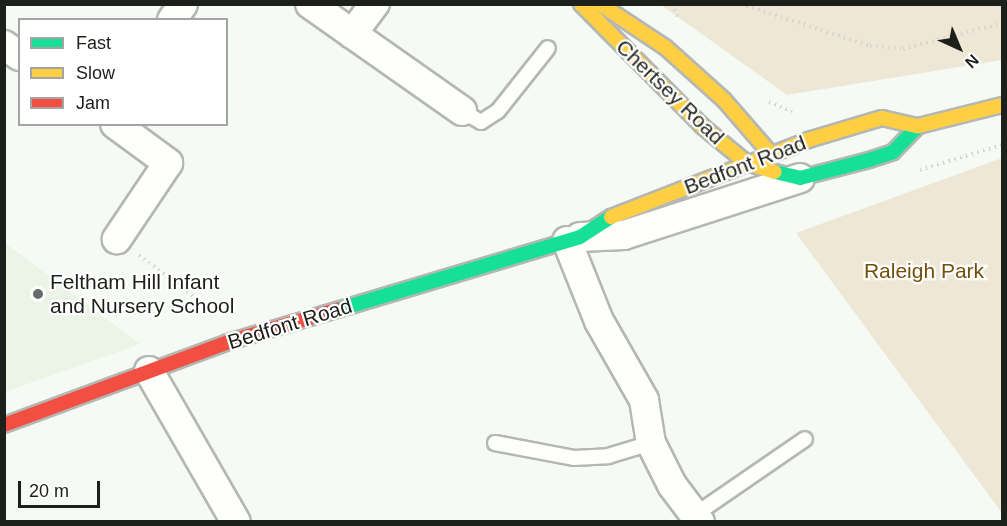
<!DOCTYPE html>
<style>
body{margin:0}
#map{position:relative;width:1007px;height:526px;overflow:hidden;background:#f6faf4;font-family:Helvetica,sans-serif}
div>[style]{position:absolute}
.built>*{inset:0;background:#ebf4e6}
.green>*{inset:0;background:#efe7d6}
.path>*{height:4px;margin-top:-2px;transform-origin:0;background:repeating-linear-gradient(90deg,#d5d6d4 0 1.5px,transparent 0 6px)}
.roads{filter:drop-shadow(2px 0 #b5b7b3) drop-shadow(-2px 0 #b5b7b3) drop-shadow(0 2px #b5b7b3) drop-shadow(0 -2px #b5b7b3)}
.lane>*{height:14px;margin:-7px;padding:0 7px;transform-origin:7px;border-radius:7px;background:#fefefd}
.street>*{height:28px;margin:-14px;padding:0 14px;transform-origin:14px;border-radius:14px;background:#fefefd}
.fast>*{height:14px;margin:-7px;padding:0 7px;transform-origin:7px;border-radius:7px;background:#16e098}
.slow>*{height:14px;margin:-7px;padding:0 7px;transform-origin:7px;border-radius:7px;background:#ffcf43}
.jam>*{height:14px;margin:-7px;padding:0 7px;transform-origin:7px;border-radius:7px;background:#f24e42}
.dots>*{width:16px;height:16px;translate:-50% -50%;box-sizing:border-box;border:3px solid #fff;border-radius:50%}
span{translate:-50% -50%;white-space:nowrap;text-align:center;line-height:1.15;-webkit-text-stroke:4.5px #fff;paint-order:stroke}
.street-label{font-size:21px;color:#1c1f1a}
.park-label{font-size:21px;color:#724f0a}
.poi-label{font-size:21px;color:#1c1f1a}
.left{translate:0 -50%;text-align:left}
.frame{position:absolute;inset:0;border:6px solid #1c1f1a;pointer-events:none}
.legend{position:absolute;left:18px;top:18px;width:210px;height:108px;box-sizing:border-box;background:#fff;border:2px solid #a4a5a3;margin:0;padding:8px 10px;list-style:none;font-size:18px;color:#1c1f1a}
.legend li{display:flex;align-items:center;gap:12px;height:30px}
.legend b{width:30px;border:2px solid #a4a5a3}
.north{position:absolute;left:929px;top:18px;width:60px;height:60px;-webkit-text-stroke:4px #fff;paint-order:stroke;rotate:136deg;font-size:16px;font-weight:700;line-height:24px;text-align:center;color:#1c1f1a}
.north::after{content:'';display:block;margin:auto;width:21px;height:27px;background:#1c1f1a;clip-path:polygon(50% 0,100% 100%,50% 72%,0 100%)}
.scale{position:absolute;left:18px;top:481px;width:82px;height:27px;box-sizing:border-box;border:3px solid #1c1f1a;border-top:0;padding-left:8px;font-size:18px;line-height:21px;white-space:nowrap;color:#1c1f1a;-webkit-text-stroke:4px #fff;paint-order:stroke}
</style>
<div id="map">
<div class="built">
<div style="clip-path:polygon(4px 243px,5px 243px,140px 344px,5px 392px)"></div>
</div>
<div class="green">
<div style="clip-path:polygon(661px 5px,1002px 5px,1002px 60px,787px 95px)"></div>
<div style="clip-path:polygon(1002px 158px,1002px 513px,796px 233px)"></div>
</div>
<div class="path">
<div style="left:672px;top:4px;width:17px;rotate:66deg"></div>
<div style="left:741px;top:4px;width:136px;rotate:18deg"></div>
<div style="left:870px;top:46px;width:33px;rotate:5deg"></div>
<div style="left:903px;top:49px;width:102px;rotate:-14.7deg"></div>
<div style="left:769px;top:102px;width:25px;rotate:23deg"></div>
<div style="left:920px;top:170px;width:86px;rotate:-17deg"></div>
<div style="left:139px;top:255px;width:88px;rotate:37.1deg"></div>
<div style="left:209px;top:308px;width:10px;rotate:61deg"></div>
</div>
<div class="roads">
<div class="lane">
<div style="left:462px;top:111px;width:22px;rotate:30deg"></div>
<div style="left:481px;top:122px;width:20px;rotate:-33deg"></div>
<div style="left:498px;top:111px;width:80px;rotate:-51.6deg"></div>
<div style="left:495px;top:443px;width:80px;rotate:10.8deg"></div>
<div style="left:574px;top:458px;width:34px;rotate:-3deg"></div>
<div style="left:608px;top:456px;width:45px;rotate:-16.8deg"></div>
<div style="left:696px;top:514px;width:132px;rotate:-34.5deg"></div>
</div>
<div class="street">
<div style="left:310px;top:4px;width:186px;rotate:35.1deg"></div>
<div style="left:172px;top:20px;width:19px;rotate:-55deg"></div>
<div style="left:352px;top:34px;width:38px;rotate:-53deg"></div>
<div style="left:4px;top:45px;width:19px;rotate:35deg"></div>
<div style="left:115px;top:124px;width:66px;rotate:36.3deg"></div>
<div style="left:168px;top:163px;width:92px;rotate:123.9deg"></div>
<div style="left:580px;top:237px;width:44px;rotate:-2.6deg"></div>
<div style="left:624px;top:235px;width:185px;rotate:-17.9deg"></div>
<div style="left:567px;top:241px;width:86px;rotate:68.2deg"></div>
<div style="left:599px;top:321px;width:91px;rotate:60.3deg"></div>
<div style="left:644px;top:400px;width:44px;rotate:80.8deg"></div>
<div style="left:651px;top:443px;width:47px;rotate:63.4deg"></div>
<div style="left:672px;top:485px;width:46px;rotate:52.9deg"></div>
<div style="left:149px;top:371px;width:174px;rotate:60.1deg"></div>
</div>
<div class="fast">
<div style="left:775px;top:172px;width:26px;rotate:13deg"></div>
<div style="left:800px;top:178px;width:71px;rotate:-14.6deg"></div>
<div style="left:869px;top:160px;width:25px;rotate:-18deg"></div>
<div style="left:893px;top:152px;width:36px;rotate:-46deg"></div>
<div style="left:337px;top:310px;width:254px;rotate:-16.7deg"></div>
<div style="left:580px;top:237px;width:37px;rotate:-33deg"></div>
</div>
<div class="slow">
<div style="left:581px;top:4px;width:172px;rotate:45.2deg"></div>
<div style="left:702px;top:126px;width:58px;rotate:39.4deg"></div>
<div style="left:747px;top:163px;width:29px;rotate:18deg"></div>
<div style="left:600px;top:4px;width:78px;rotate:33.5deg"></div>
<div style="left:665px;top:47px;width:79px;rotate:41.9deg"></div>
<div style="left:724px;top:100px;width:72px;rotate:49deg"></div>
<div style="left:611px;top:217px;width:212px;rotate:-21.3deg"></div>
<div style="left:808px;top:140px;width:77px;rotate:-16.6deg"></div>
<div style="left:882px;top:118px;width:37px;rotate:13deg"></div>
<div style="left:918px;top:126px;width:87px;rotate:-14deg"></div>
</div>
<div class="jam">
<div style="left:4px;top:425px;width:239px;rotate:-20.3deg"></div>
<div style="left:228px;top:342px;width:114px;rotate:-16.4deg"></div>
</div>
</div>
<div class="dots">
<div style="left:38px;top:294px;background:#686c66"></div>
</div>
<div class="street-label">
<span style="left:670px;top:92px;rotate:44deg">Chertsey Road</span>
<span style="left:745px;top:165px;rotate:-21deg">Bedfont Road</span>
<span style="left:290px;top:324px;rotate:-17deg">Bedfont Road</span>
</div>
<div class="park-label">
<span style="left:924px;top:271px">Raleigh Park</span>
</div>
<div class="poi-label">
<span class="left" style="left:50px;top:294px">Feltham Hill Infant<br>and Nursery School</span>
</div>
<div class="frame"></div>
<ul class="legend">
<li><b style="height:8px;background:#16e098"></b>Fast</li>
<li><b style="height:8px;background:#ffcf43"></b>Slow</li>
<li><b style="height:8px;background:#f24e42"></b>Jam</li>
</ul>
<div class="north">N</div>
<div class="scale">20 m</div>
</div>
